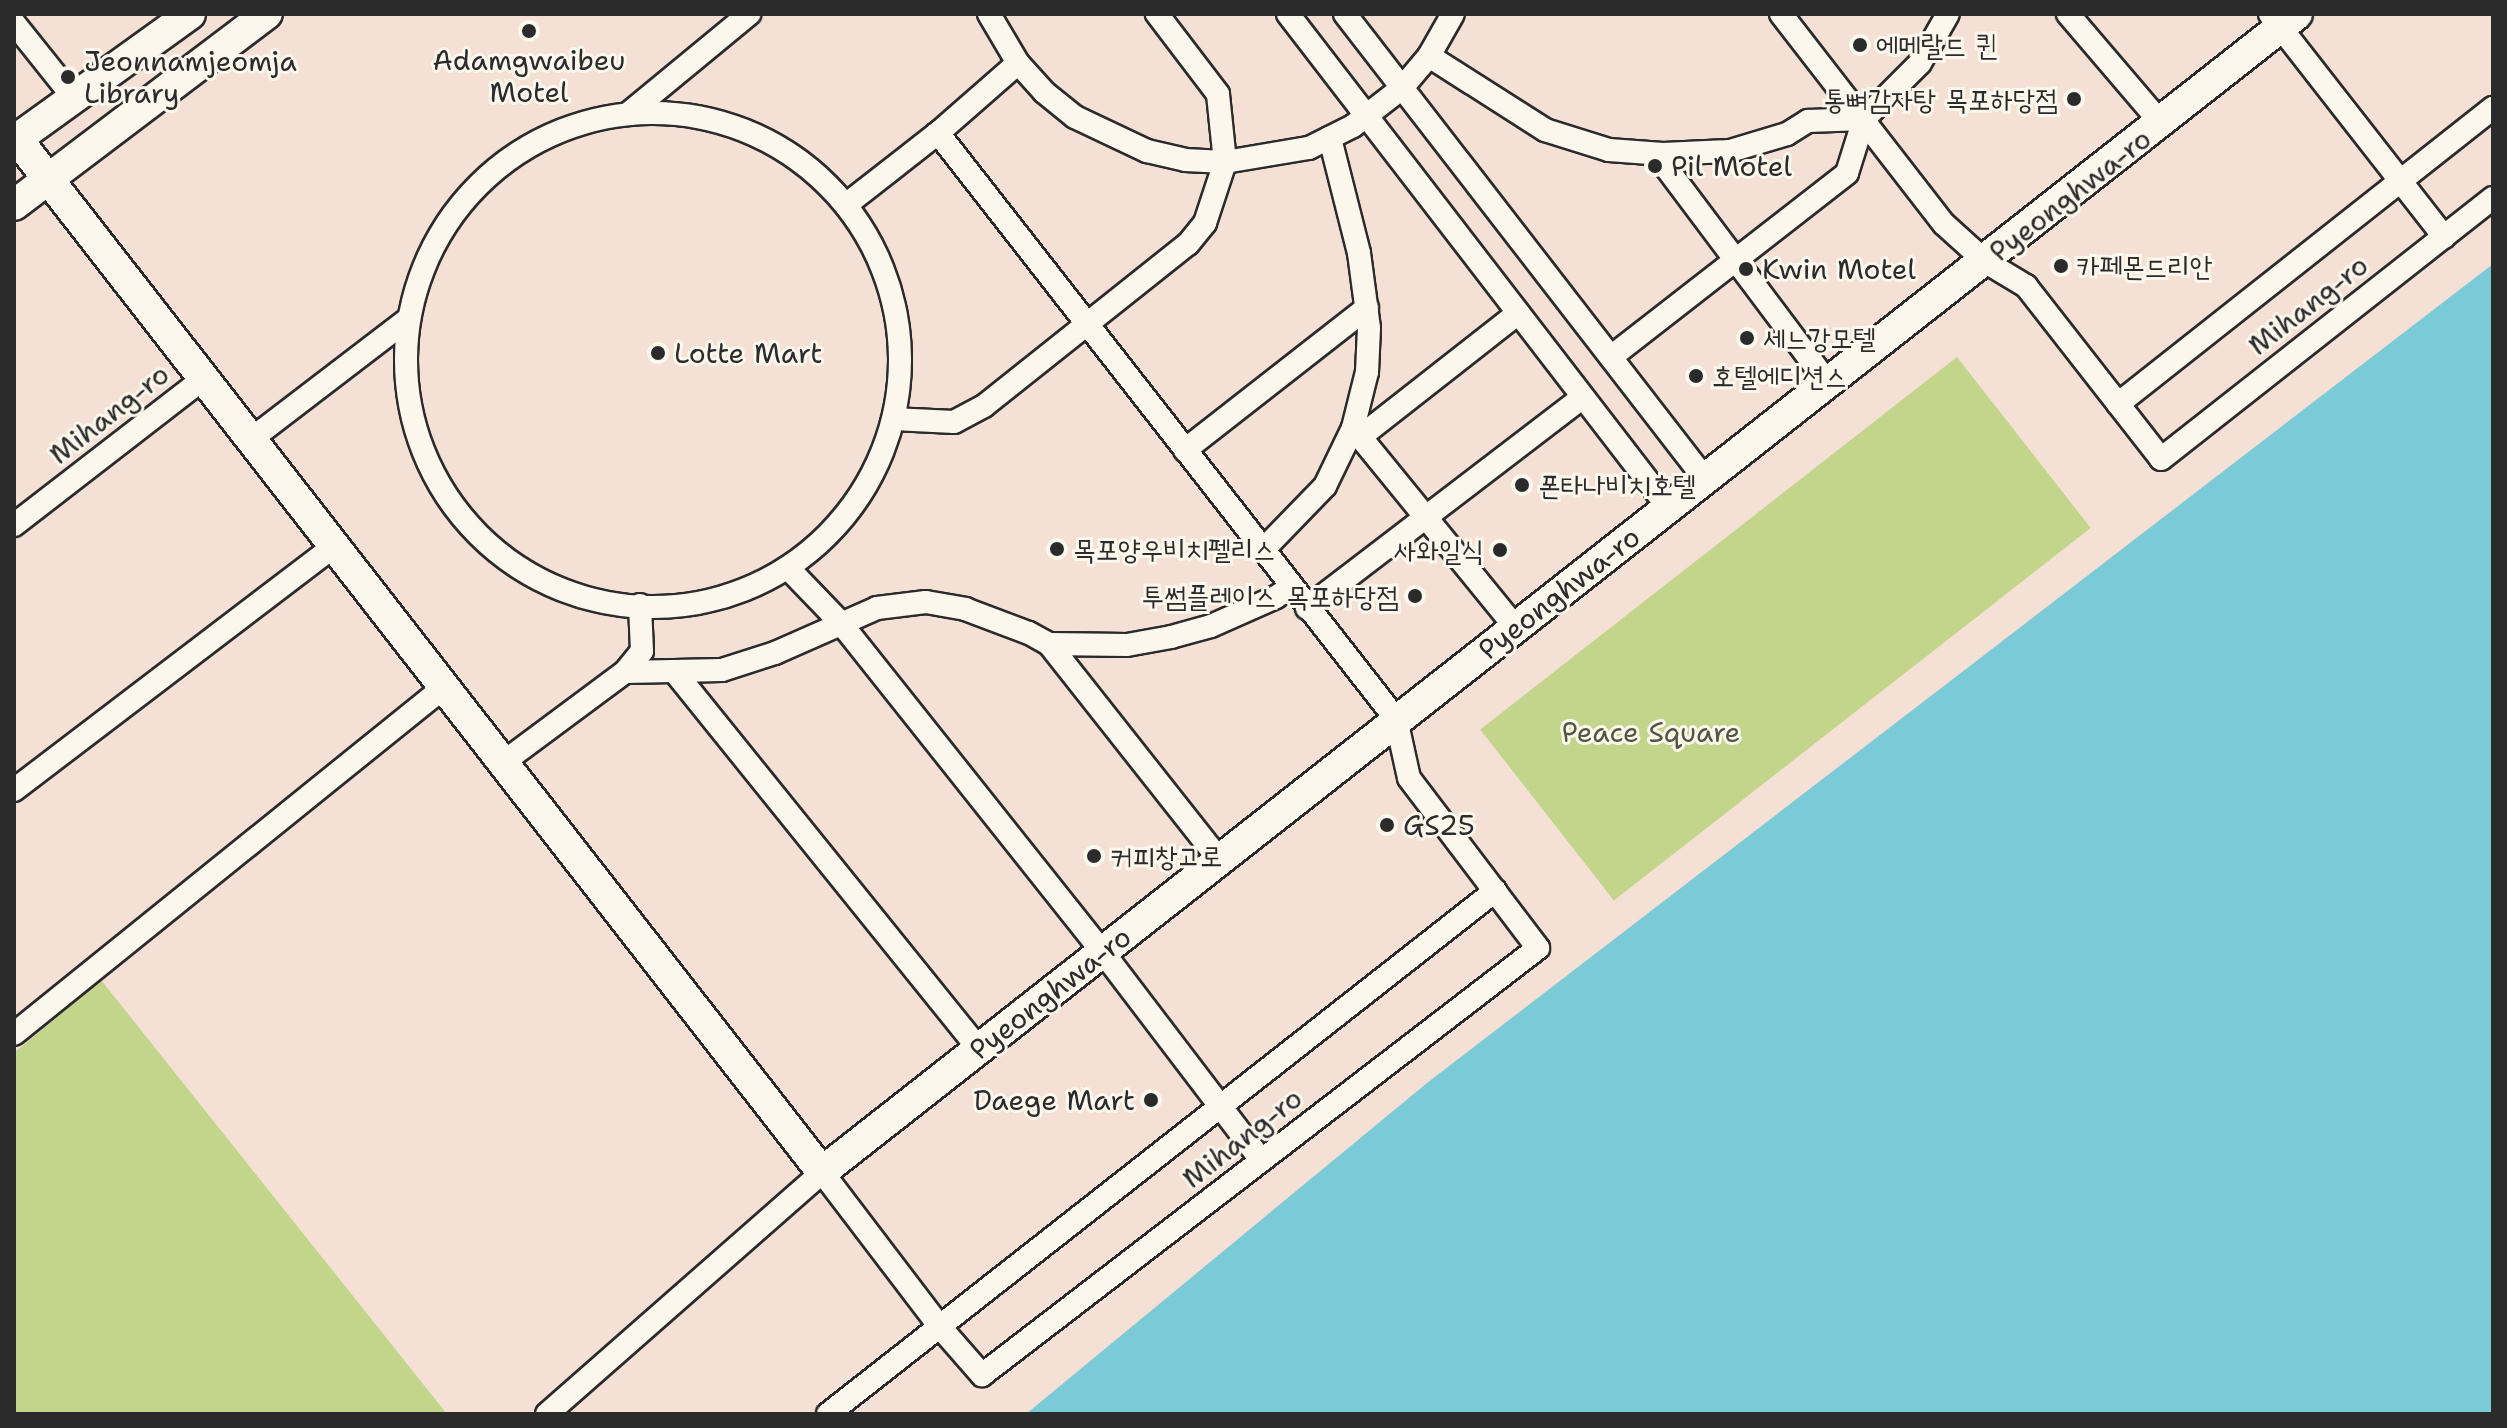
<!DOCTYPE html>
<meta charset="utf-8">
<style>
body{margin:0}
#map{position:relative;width:2507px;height:1428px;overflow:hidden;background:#f4e0d4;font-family:"Shantell Sans","Poor Story",sans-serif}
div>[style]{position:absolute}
.green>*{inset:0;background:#c3d58a;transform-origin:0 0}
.water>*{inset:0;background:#7bcad7}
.roads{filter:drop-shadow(2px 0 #2b2b2b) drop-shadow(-2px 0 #2b2b2b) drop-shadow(0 2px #2b2b2b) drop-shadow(0 -2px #2b2b2b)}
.street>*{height:22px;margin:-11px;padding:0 11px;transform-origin:11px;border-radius:11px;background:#fbf7ec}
.street>.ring{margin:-11px;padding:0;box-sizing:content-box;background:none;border:22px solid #fbf7ec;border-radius:50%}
.secondary>*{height:30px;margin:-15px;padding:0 15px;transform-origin:15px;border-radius:15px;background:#fbf7ec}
.dots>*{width:22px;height:22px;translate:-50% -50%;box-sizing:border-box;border:4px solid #fbf7ec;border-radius:50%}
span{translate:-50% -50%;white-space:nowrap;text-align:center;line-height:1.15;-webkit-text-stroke:6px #fbf7ec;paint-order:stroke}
.poi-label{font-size:28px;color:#2b2b2b}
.left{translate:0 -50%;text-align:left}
.right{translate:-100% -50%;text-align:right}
.street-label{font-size:28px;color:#2b2b2b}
.park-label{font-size:28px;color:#515643}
.frame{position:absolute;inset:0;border:16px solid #2b2b2b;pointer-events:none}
</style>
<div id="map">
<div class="green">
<div style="left:1957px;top:357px;width:217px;height:605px;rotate:52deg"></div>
<div style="clip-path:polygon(101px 980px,447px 1414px,14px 1414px,14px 1053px)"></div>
</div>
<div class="water">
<div style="clip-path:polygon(2493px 264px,2493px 1414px,1026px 1414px,1427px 1083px)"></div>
</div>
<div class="roads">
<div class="street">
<div style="left:989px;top:14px;width:57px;rotate:59.4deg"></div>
<div style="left:1018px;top:63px;width:39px;rotate:48deg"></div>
<div style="left:1044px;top:92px;width:40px;rotate:39deg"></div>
<div style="left:1075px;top:117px;width:80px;rotate:25.3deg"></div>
<div style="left:1147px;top:151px;width:39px;rotate:13deg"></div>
<div style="left:1185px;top:160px;width:40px;rotate:2.9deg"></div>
<div style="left:1225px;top:162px;width:85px;rotate:-9.5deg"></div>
<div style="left:1309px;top:148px;width:49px;rotate:-26.6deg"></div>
<div style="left:1353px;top:126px;width:62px;rotate:-37.8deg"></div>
<div style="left:1402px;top:88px;width:42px;rotate:-49.8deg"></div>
<div style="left:1429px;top:56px;width:48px;rotate:-60.3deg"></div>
<div style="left:1288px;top:14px;width:622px;rotate:52.38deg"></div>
<div style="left:1345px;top:14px;width:588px;rotate:52.25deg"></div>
<div style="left:1781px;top:14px;width:266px;rotate:52.2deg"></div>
<div style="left:1944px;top:224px;width:57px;rotate:42.1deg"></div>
<div style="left:1986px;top:262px;width:47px;rotate:31deg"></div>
<div style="left:2026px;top:286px;width:219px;rotate:52deg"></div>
<div style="left:2161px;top:459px;width:422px;rotate:-38.2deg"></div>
<div style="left:2068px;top:14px;width:143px;rotate:49.5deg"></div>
<div style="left:2270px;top:14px;width:283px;rotate:52deg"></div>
<div style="left:14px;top:23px;width:96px;rotate:51.3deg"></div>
<div style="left:1429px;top:56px;width:138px;rotate:32.5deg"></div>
<div style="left:1545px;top:130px;width:67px;rotate:17.4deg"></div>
<div style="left:1609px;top:150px;width:54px;rotate:4.2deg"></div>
<div style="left:1663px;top:154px;width:67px;rotate:-2.6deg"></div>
<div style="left:1730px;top:151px;width:59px;rotate:-16.6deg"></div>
<div style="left:1787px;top:134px;width:25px;rotate:-32deg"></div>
<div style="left:1808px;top:121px;width:56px;rotate:-2deg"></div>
<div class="ring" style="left:406px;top:113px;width:472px;height:472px"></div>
<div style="left:629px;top:113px;width:156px;rotate:-39.5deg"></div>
<div style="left:1656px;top:154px;width:288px;rotate:53.1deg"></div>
<div style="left:847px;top:204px;width:115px;rotate:-38deg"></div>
<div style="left:938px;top:133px;width:106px;rotate:-41.2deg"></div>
<div style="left:1611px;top:357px;width:299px;rotate:-37.9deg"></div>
<div style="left:1847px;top:173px;width:57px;rotate:-72.5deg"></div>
<div style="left:1864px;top:119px;width:79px;rotate:-45deg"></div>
<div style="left:1920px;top:63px;width:56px;rotate:-60.3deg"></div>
<div style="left:2118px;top:404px;width:478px;rotate:-38.3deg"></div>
<div style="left:894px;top:419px;width:60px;rotate:2.9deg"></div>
<div style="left:954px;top:422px;width:34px;rotate:-28deg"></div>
<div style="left:984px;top:406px;width:260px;rotate:-38.5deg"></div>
<div style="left:1188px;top:244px;width:27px;rotate:-51deg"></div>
<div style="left:1205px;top:223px;width:64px;rotate:-71.8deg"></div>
<div style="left:1225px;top:162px;width:68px;rotate:-95.9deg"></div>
<div style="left:1218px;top:94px;width:101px;rotate:-127.3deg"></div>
<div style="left:1353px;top:428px;width:258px;rotate:50.8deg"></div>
<div style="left:1360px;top:437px;width:201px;rotate:-38.1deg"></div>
<div style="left:250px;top:440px;width:198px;rotate:-37.4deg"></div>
<div style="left:1185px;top:450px;width:231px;rotate:-38deg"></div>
<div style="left:14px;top:525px;width:239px;rotate:-37.7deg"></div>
<div style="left:1263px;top:550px;width:89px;rotate:-45.9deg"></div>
<div style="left:1325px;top:486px;width:64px;rotate:-64.2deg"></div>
<div style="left:1353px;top:428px;width:58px;rotate:-76deg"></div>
<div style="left:1367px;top:372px;width:44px;rotate:-87.4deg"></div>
<div style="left:1369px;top:328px;width:76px;rotate:-97.6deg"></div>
<div style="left:1359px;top:253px;width:119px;rotate:-104.2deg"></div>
<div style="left:788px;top:568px;width:75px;rotate:46.1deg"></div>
<div style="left:840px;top:622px;width:421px;rotate:51.5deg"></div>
<div style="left:1102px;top:951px;width:263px;rotate:52.7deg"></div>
<div style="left:1307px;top:608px;width:347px;rotate:-37.4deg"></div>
<div style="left:1049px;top:644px;width:78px;rotate:0.7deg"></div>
<div style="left:1127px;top:645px;width:45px;rotate:-10.3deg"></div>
<div style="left:1171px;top:637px;width:41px;rotate:-15.4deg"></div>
<div style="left:1211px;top:626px;width:71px;rotate:-24deg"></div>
<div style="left:1276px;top:597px;width:18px;rotate:-34deg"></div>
<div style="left:674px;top:671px;width:486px;rotate:51.1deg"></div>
<div style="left:625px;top:672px;width:97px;rotate:-1.2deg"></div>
<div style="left:722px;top:670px;width:56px;rotate:-17.8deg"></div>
<div style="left:775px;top:653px;width:111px;rotate:-23.8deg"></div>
<div style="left:877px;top:608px;width:49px;rotate:-7deg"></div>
<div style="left:926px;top:602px;width:40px;rotate:10deg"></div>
<div style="left:965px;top:609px;width:68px;rotate:20.6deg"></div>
<div style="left:1029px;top:633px;width:23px;rotate:29deg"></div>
<div style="left:1049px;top:644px;width:274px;rotate:51.7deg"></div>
<div style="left:501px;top:764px;width:154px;rotate:-36.6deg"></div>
<div style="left:625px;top:672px;width:27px;rotate:-51deg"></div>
<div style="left:642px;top:651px;width:46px;rotate:-92.5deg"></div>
<div style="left:14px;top:790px;width:401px;rotate:-37.3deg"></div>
<div style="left:14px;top:1034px;width:551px;rotate:-38.89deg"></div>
<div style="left:547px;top:1414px;width:366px;rotate:-41.3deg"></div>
<div style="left:822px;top:1172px;width:195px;rotate:52.7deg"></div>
<div style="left:940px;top:1327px;width:64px;rotate:48.8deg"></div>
<div style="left:982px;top:1375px;width:701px;rotate:-37.52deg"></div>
<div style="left:1538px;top:948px;width:213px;rotate:-127.2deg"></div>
<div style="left:1409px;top:778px;width:60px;rotate:-102.4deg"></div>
<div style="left:1396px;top:719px;width:744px;rotate:-128.01deg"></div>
<div style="left:828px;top:1414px;width:848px;rotate:-38.1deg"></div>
</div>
<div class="secondary">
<div style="left:17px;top:139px;width:1310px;rotate:52.07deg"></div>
<div style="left:822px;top:1172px;width:1875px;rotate:-38.13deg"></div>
<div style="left:14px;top:141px;width:217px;rotate:-35.8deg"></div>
<div style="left:14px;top:205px;width:317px;rotate:-37.1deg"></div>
</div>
</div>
<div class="dots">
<div style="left:529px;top:31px;background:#2b2b2b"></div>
<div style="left:1860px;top:45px;background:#2b2b2b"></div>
<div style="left:68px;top:77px;background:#2b2b2b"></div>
<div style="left:2074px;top:99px;background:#2b2b2b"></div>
<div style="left:1655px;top:166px;background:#2b2b2b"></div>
<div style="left:2061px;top:266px;background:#2b2b2b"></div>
<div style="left:1746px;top:269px;background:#2b2b2b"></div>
<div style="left:1747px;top:338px;background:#2b2b2b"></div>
<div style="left:658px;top:353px;background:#2b2b2b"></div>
<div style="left:1696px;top:376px;background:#2b2b2b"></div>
<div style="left:1522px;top:485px;background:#2b2b2b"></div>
<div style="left:1057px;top:549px;background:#2b2b2b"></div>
<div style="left:1500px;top:550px;background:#2b2b2b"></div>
<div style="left:1415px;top:596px;background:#2b2b2b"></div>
<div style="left:1387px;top:825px;background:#2b2b2b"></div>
<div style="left:1094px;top:856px;background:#2b2b2b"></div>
<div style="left:1151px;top:1100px;background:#2b2b2b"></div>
</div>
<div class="poi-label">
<span class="left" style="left:1876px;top:45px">에메랄드 퀸</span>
<span style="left:529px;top:76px">Adamgwaibeu<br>Motel</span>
<span class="left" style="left:84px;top:77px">Jeonnamjeomja<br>Library</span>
<span class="right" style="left:2058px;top:99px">통뼈감자탕 목포하당점</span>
<span class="left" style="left:1671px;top:166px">Pil Motel</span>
<span class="left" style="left:2077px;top:266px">카페몬드리안</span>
<span class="left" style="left:1762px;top:269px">Kwin Motel</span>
<span class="left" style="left:1763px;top:338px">세느강모텔</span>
<span class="left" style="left:674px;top:353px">Lotte Mart</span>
<span class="left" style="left:1712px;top:376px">호텔에디션스</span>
<span class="left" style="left:1538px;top:485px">폰타나비치호텔</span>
<span class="left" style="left:1073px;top:549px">목포양우비치펠리스</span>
<span class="right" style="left:1484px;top:550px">사와일식</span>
<span class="right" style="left:1399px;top:596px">투썸플레이스 목포하당점</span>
<span class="left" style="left:1403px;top:825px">GS25</span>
<span class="left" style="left:1110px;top:856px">커피창고로</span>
<span class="right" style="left:1135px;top:1100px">Daege Mart</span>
</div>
<div class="street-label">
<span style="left:2070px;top:195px;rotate:-38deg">Pyeonghwa-ro</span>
<span style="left:2308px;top:305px;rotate:-38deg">Mihang-ro</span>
<span style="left:109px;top:414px;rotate:-38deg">Mihang-ro</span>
<span style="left:1559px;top:593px;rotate:-38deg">Pyeonghwa-ro</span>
<span style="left:1050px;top:993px;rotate:-38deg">Pyeonghwa-ro</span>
<span style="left:1242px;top:1138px;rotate:-38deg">Mihang-ro</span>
</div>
<div class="park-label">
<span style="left:1651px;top:732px">Peace Square</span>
</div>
<div class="frame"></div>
</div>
